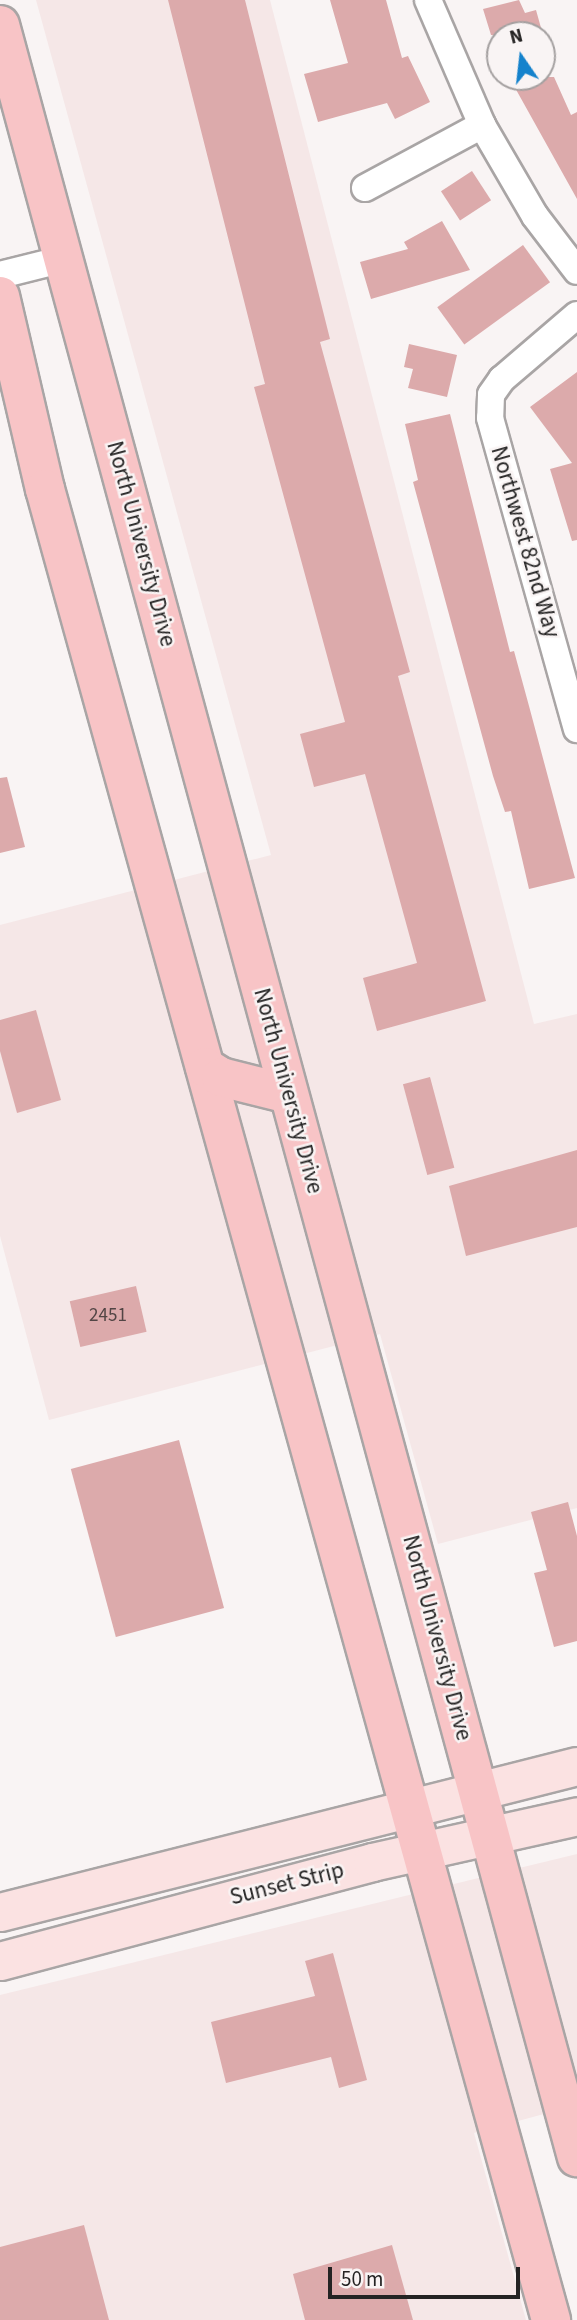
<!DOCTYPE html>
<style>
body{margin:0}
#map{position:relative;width:577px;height:2320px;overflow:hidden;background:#f9f4f4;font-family:"Source Sans 3",sans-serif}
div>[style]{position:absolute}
.built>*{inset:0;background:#f5e7e7}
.building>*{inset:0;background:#dcaaab;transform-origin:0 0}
.roads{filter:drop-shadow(2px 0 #a9a5a5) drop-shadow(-2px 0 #a9a5a5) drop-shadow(0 2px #a9a5a5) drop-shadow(0 -2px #a9a5a5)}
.street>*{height:26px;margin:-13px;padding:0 13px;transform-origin:13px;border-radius:13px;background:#fff}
.secondary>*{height:37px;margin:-18.5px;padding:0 18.5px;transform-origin:18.5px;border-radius:18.5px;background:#fbe2e2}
.primary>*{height:38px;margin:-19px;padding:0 19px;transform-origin:19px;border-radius:19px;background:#f8c4c6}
span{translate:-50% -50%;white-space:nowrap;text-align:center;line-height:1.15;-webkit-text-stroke:5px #f9f4f4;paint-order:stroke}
.number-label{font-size:19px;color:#524545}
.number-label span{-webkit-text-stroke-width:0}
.street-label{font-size:23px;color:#242323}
.north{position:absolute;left:486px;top:21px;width:70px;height:70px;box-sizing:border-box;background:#f9f4f4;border:2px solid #a4a0a0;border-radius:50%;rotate:346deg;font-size:19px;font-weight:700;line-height:28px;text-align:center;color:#242323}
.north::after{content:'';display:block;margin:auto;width:24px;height:32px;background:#1482cc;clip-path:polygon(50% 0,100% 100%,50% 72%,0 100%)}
.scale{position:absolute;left:328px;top:2267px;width:192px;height:32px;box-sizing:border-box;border:4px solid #242323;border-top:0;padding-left:9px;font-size:21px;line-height:24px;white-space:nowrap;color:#242323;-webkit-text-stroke:5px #f9f4f4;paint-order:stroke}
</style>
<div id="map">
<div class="built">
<div style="clip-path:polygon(36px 0,270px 0,534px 1024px,577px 1014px,577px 1508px,438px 1544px,380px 1334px,49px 1420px,0 1236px,0 925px,271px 855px)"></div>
<div style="clip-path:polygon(577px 1854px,577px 2105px,474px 2133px,526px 2320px,0 2320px,0 1995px)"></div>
</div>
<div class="building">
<div style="clip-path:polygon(168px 0,245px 0,330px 339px,320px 342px,410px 672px,398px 676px,486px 1001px,377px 1031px,363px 978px,417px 963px,365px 774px,314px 787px,300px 734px,345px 722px,254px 387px,265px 384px)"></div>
<div style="clip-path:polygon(330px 0,386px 0,402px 58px,408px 56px,430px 102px,395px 119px,387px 103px,318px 122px,304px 74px,348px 63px)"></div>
<div style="clip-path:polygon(519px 0,525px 13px,536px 10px,543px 35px,491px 35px,483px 9px)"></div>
<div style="clip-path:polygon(509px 77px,554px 77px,571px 115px,577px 112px,577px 199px)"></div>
<div style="left:472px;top:171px;width:35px;height:37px;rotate:57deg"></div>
<div style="clip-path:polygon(442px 221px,470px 270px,371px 299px,360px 262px,408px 249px,404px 242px)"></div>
<div style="left:523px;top:245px;width:46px;height:106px;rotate:54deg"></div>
<div style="clip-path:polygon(409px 344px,457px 355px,447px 397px,408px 388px,413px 369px,404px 367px)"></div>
<div style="clip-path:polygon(577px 372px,577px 540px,572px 541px,550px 469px,572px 463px,530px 407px)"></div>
<div style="clip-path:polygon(450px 414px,510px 652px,514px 651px,529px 706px,575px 878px,529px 889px,511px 811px,505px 812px,493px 776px,413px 482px,418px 480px,405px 424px)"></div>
<div style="clip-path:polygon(7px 777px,25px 847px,0 853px,0 778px)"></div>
<div style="clip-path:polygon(36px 1010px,61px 1100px,17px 1113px,0 1051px,0 1020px)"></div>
<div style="left:430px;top:1077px;width:94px;height:28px;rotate:75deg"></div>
<div style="clip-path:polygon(577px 1150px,577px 1227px,466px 1256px,449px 1186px)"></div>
<div style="left:136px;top:1286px;width:47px;height:68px;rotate:77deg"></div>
<div style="left:179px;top:1440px;width:174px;height:112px;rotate:75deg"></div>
<div style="clip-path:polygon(568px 1502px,577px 1536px,577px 1641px,554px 1647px,534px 1573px,547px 1570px,531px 1512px)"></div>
<div style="clip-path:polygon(333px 1953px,367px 2080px,339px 2088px,331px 2057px,226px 2083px,211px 2022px,315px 1996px,305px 1961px)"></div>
<div style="clip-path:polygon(84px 2225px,109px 2320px,0 2320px,0 2247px)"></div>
<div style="clip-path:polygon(392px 2245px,413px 2320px,305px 2320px,293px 2274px)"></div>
</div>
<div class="roads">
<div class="street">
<div style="left:428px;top:0;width:136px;rotate:66.6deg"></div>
<div style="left:482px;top:125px;width:105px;rotate:59.8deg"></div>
<div style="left:535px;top:216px;width:69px;rotate:52.6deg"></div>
<div style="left:365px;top:188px;width:133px;rotate:-28.3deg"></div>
<div style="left:0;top:275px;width:66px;rotate:-14deg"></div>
<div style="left:577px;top:315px;width:99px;rotate:139.5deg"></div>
<div style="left:502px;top:379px;width:19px;rotate:125deg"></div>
<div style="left:491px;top:395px;width:23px;rotate:92deg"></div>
<div style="left:490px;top:418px;width:323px;rotate:74.4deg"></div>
</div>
<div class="secondary">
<div style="left:0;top:1912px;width:595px;rotate:-14.2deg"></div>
<div style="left:0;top:1961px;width:385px;rotate:-14.9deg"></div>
<div style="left:372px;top:1862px;width:210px;rotate:-12.6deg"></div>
</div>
<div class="primary">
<div style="left:0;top:25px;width:2209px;rotate:74.86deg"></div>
<div style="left:0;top:296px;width:198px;rotate:76.9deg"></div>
<div style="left:45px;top:489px;width:1900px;rotate:74.55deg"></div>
<div style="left:205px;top:1067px;width:19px;rotate:32deg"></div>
<div style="left:221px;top:1077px;width:69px;rotate:14.2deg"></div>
</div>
</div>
<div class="number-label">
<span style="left:108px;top:1316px">2451</span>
</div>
<div class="street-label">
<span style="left:525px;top:542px;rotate:74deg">Northwest 82nd Way</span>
<span style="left:141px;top:544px;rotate:75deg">North University Drive</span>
<span style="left:288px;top:1091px;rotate:75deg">North University Drive</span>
<span style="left:437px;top:1638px;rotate:75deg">North University Drive</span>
<span style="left:287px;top:1884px;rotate:-14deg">Sunset Strip</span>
</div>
<div class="north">N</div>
<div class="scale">50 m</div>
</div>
